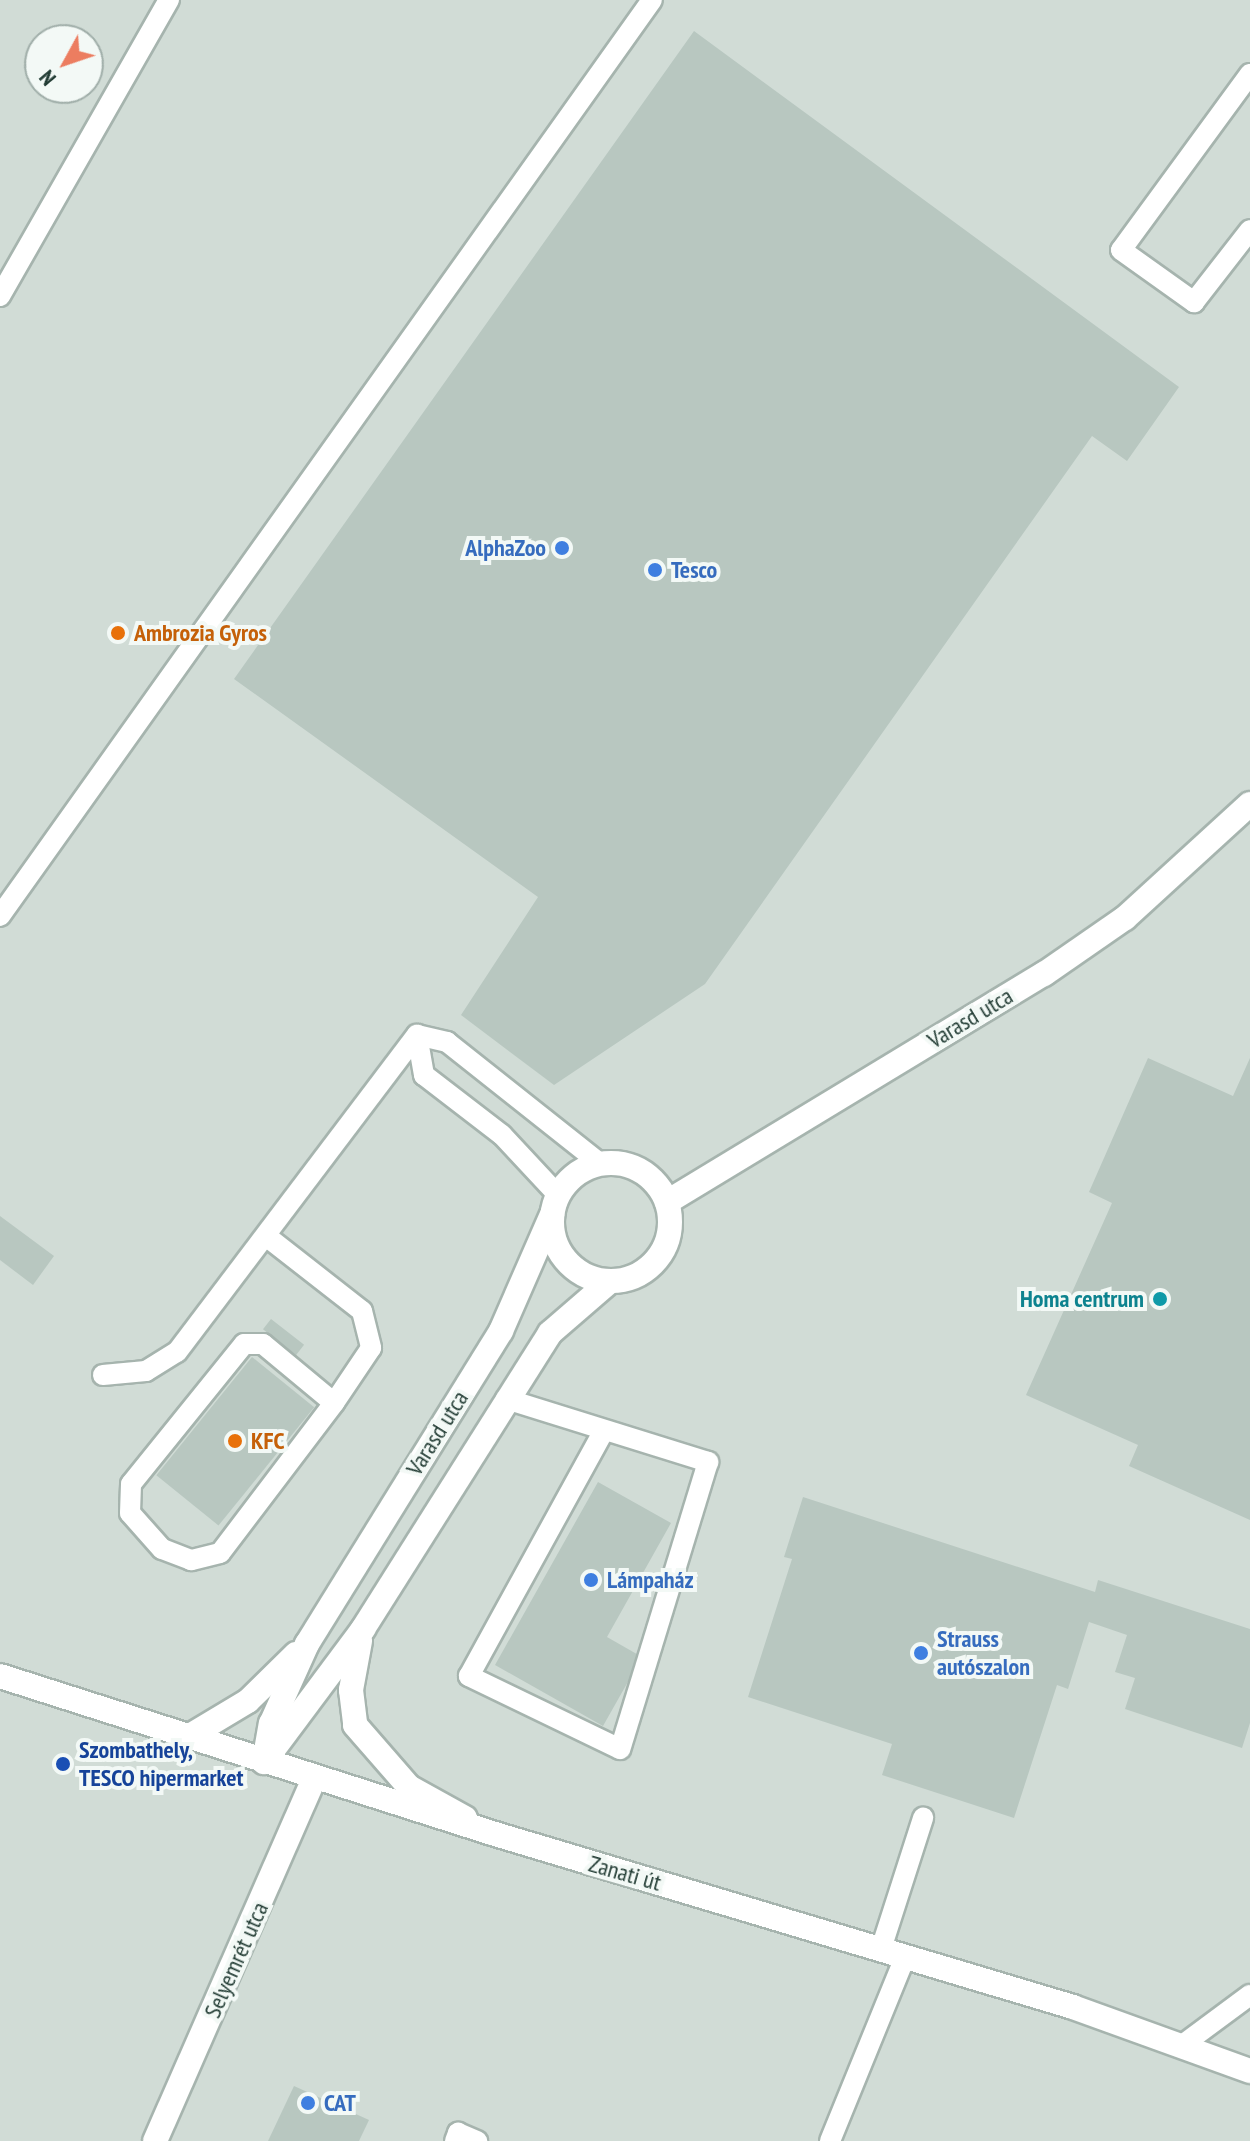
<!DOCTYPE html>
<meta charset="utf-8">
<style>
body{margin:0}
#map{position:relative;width:1250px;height:2141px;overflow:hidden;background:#e3ece7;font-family:"PT Sans Narrow",sans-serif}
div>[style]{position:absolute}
.built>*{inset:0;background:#d1dcd6}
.building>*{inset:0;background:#b8c7c0;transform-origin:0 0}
.roads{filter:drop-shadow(2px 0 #a6b4ae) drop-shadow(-2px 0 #a6b4ae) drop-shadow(0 2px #a6b4ae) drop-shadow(0 -2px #a6b4ae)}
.lane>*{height:20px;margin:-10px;padding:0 10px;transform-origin:10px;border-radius:10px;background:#fff}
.street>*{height:24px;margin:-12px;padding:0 12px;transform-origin:12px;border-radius:12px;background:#fff}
.street>.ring{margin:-12px;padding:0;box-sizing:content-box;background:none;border:24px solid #fff;border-radius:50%}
.secondary>*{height:24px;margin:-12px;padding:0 12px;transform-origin:12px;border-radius:12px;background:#fff}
.dots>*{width:22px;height:22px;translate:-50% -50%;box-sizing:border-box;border:4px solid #f3f9f6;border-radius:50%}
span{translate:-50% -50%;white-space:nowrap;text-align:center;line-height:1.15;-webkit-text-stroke:8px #f3f9f6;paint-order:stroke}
.shop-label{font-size:24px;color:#366cbe;font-weight:700}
.right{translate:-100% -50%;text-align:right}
.left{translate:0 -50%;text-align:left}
.food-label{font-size:24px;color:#c56008;font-weight:700}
.street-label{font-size:24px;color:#233d35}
.culture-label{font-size:24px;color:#0d838f;font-weight:700}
.transit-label{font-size:24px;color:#164399;font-weight:700}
.north{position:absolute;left:24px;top:24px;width:80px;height:80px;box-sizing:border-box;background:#f3f9f6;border:2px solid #a0aea9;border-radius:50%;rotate:230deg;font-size:22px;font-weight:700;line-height:32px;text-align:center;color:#233d35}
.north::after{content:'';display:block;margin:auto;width:28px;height:36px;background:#ec7d60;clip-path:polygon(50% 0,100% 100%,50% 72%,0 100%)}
</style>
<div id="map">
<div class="built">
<div style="clip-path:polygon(evenodd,0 0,1250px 0,1250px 2141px,0 2141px,0 0,40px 40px,88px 40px,88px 88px,40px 88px,40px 40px)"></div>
</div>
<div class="building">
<div style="clip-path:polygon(694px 31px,1179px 387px,1127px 461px,1092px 436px,705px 984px,554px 1085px,461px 1015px,538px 897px,234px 679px)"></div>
<div style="clip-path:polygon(1148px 1058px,1233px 1096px,1250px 1058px,1250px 1520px,1129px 1466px,1138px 1445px,1026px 1395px,1112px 1203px,1089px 1192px)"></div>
<div style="clip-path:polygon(0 1216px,54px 1256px,33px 1285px,0 1260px)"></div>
<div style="left:271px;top:1319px;width:42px;height:13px;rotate:38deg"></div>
<div style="left:252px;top:1357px;width:80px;height:152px;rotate:39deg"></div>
<div style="clip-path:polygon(598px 1482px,671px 1523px,607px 1637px,642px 1657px,603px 1726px,495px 1665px)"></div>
<div style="clip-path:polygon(803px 1497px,1095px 1592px,1098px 1580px,1250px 1629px,1250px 1723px,1242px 1748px,1125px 1709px,1135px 1678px,1115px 1672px,1127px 1635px,1089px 1622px,1068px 1689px,1057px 1685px,1014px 1818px,882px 1775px,892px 1744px,748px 1697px,792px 1559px,784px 1557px)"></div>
<div style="clip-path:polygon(294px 2086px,369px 2120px,359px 2141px,268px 2141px)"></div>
</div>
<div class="roads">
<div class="lane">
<div style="left:1250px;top:74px;width:218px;rotate:126.2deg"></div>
<div style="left:1121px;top:250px;width:90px;rotate:35.5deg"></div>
<div style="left:1194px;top:302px;width:91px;rotate:-52.1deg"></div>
<div style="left:0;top:296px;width:341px;rotate:-60.3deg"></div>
<div style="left:0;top:916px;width:1124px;rotate:-54.56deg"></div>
<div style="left:417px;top:1035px;width:31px;rotate:13deg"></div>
<div style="left:447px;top:1042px;width:196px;rotate:38.4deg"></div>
<div style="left:417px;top:1035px;width:41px;rotate:80.1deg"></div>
<div style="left:424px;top:1075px;width:98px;rotate:37.6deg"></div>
<div style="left:502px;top:1135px;width:82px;rotate:47deg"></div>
<div style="left:266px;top:1236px;width:122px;rotate:38deg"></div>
<div style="left:362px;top:1311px;width:38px;rotate:76deg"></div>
<div style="left:371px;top:1348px;width:66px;rotate:123.9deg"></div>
<div style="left:334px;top:1403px;width:188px;rotate:127.2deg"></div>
<div style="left:220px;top:1553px;width:30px;rotate:166deg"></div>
<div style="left:191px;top:1560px;width:31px;rotate:-159deg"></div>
<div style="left:162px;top:1549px;width:48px;rotate:-131.6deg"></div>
<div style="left:130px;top:1513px;width:29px;rotate:-88deg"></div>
<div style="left:131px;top:1484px;width:180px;rotate:-51.1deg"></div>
<div style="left:244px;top:1344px;width:19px"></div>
<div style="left:263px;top:1344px;width:92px;rotate:39.7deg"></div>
<div style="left:103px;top:1375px;width:43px;rotate:-5.3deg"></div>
<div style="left:146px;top:1371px;width:36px;rotate:-32deg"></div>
<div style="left:177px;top:1352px;width:398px;rotate:-52.9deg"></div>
<div style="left:506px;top:1399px;width:212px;rotate:17.3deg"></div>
<div style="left:708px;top:1462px;width:300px;rotate:107deg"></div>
<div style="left:620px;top:1749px;width:168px;rotate:-154.2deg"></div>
<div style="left:469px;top:1676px;width:278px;rotate:-61.2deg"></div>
<div style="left:881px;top:1949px;width:138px;rotate:-72.2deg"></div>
<div style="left:1181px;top:2046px;width:86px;rotate:-36.5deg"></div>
<div style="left:455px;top:2141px;width:9px;rotate:-69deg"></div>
<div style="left:458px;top:2133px;width:21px;rotate:23deg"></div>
<div style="left:830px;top:2141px;width:199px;rotate:-67.8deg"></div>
</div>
<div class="street">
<div class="ring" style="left:552px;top:1163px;width:94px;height:94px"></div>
<div style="left:667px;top:1202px;width:441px;rotate:-31.2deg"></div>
<div style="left:1044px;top:974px;width:98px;rotate:-34.7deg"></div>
<div style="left:1125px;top:918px;width:169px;rotate:-42.4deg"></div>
<div style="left:360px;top:1641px;width:50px;rotate:100.4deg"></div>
<div style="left:351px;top:1690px;width:35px;rotate:83deg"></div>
<div style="left:355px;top:1725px;width:82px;rotate:48.9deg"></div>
<div style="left:409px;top:1787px;width:64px;rotate:29deg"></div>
<div style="left:188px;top:1737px;width:70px;rotate:-31deg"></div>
<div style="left:248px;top:1701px;width:67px;rotate:-44.4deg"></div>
<div style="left:264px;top:1762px;width:39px;rotate:-80deg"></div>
<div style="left:271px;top:1724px;width:88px;rotate:-65.8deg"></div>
<div style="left:307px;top:1644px;width:368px;rotate:-58.2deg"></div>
<div style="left:501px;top:1331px;width:128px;rotate:-66.4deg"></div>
<div style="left:264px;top:1762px;width:166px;rotate:-53.3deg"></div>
<div style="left:363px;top:1629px;width:350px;rotate:-57.7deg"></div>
<div style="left:550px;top:1333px;width:78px;rotate:-40.8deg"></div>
<div style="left:155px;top:2141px;width:396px;rotate:-66.3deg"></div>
</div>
<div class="secondary">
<div style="left:0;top:1676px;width:520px;rotate:17.7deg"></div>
<div style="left:495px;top:1834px;width:603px;rotate:16.66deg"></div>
<div style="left:1073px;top:2007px;width:188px;rotate:19.9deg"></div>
</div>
</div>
<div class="dots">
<div style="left:562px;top:548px;background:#3f7fe0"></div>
<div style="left:655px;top:570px;background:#3f7fe0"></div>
<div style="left:118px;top:633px;background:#e8710a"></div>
<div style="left:1160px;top:1299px;background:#0f9aa8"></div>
<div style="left:235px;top:1441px;background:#e8710a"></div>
<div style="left:591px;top:1580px;background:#3f7fe0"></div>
<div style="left:921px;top:1653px;background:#3f7fe0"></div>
<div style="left:63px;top:1764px;background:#1a4fb4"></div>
<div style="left:308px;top:2103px;background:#3f7fe0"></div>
</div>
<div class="shop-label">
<span class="right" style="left:546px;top:548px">AlphaZoo</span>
<span class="left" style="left:671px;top:570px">Tesco</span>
<span class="left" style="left:607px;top:1580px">Lámpaház</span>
<span class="left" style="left:937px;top:1653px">Strauss<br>autószalon</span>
<span class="left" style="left:324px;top:2103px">CAT</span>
</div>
<div class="food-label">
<span class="left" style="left:134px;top:633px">Ambrozia Gyros</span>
<span class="left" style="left:251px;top:1441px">KFC</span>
</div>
<div class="street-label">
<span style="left:970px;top:1018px;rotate:-31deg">Varasd utca</span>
<span style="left:437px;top:1433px;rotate:-58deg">Varasd utca</span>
<span style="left:625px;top:1873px;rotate:16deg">Zanati út</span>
<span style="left:236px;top:1960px;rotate:-66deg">Selyemrét utca</span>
</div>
<div class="culture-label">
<span class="right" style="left:1144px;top:1299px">Homa centrum</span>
</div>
<div class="transit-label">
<span class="left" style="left:79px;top:1764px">Szombathely,<br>TESCO hipermarket</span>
</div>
<div class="north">N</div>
</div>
